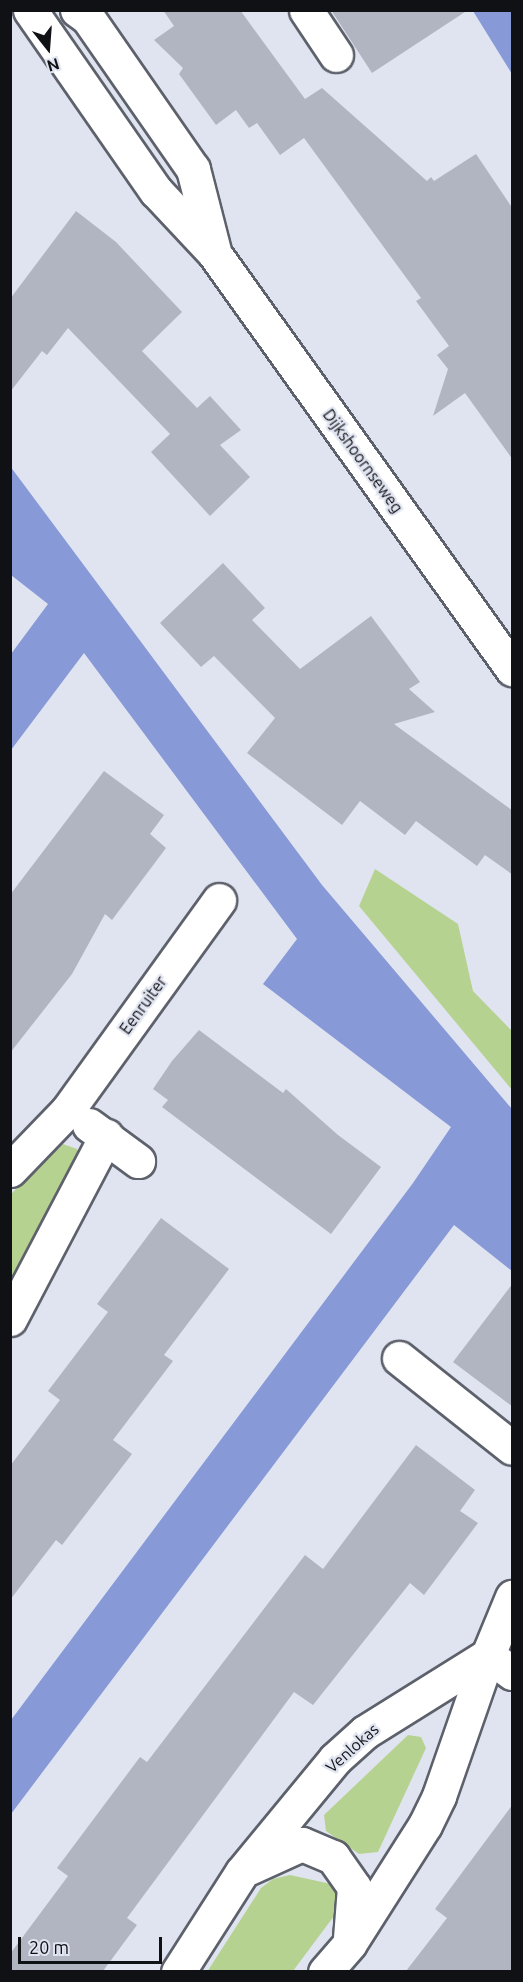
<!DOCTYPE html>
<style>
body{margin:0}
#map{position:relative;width:523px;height:1982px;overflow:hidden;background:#e0e4f0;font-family:Ubuntu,sans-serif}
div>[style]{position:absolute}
.green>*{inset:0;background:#b6d291}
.water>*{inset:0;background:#8799d7}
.building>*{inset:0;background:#b1b5c1}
.roads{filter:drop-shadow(2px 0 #5d616b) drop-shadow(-2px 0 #5d616b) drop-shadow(0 2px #5d616b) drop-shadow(0 -2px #5d616b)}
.minor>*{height:33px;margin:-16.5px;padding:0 16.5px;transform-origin:16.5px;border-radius:16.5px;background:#fff}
.tertiary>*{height:33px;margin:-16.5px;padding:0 16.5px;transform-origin:16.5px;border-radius:16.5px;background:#fff}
span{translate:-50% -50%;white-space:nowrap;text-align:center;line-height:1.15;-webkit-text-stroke:4.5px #e0e4f0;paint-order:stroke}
.street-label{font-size:16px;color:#101115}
.frame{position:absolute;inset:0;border:12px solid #101115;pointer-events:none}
.north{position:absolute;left:18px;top:18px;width:60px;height:60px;-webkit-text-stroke:4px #e0e4f0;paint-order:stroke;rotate:163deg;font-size:16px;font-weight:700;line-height:24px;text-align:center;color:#101115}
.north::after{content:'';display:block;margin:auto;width:21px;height:27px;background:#101115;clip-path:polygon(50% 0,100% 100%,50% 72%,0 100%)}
.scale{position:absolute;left:18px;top:1937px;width:144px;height:27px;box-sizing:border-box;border:3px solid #101115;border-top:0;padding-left:8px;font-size:18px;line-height:21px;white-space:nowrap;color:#101115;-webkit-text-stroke:4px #e0e4f0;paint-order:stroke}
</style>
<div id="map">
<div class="green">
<div style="clip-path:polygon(375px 869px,458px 924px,473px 991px,512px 1031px,512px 1090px,359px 906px)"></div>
<div style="clip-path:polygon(63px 1144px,77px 1149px,81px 1156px,11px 1292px,11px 1194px)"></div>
<div style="clip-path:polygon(408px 1735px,421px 1737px,426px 1748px,378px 1852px,359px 1854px,326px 1831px,324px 1815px)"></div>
<div style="clip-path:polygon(290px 1875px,331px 1884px,338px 1894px,340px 1908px,293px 1971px,207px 1972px,261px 1888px,273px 1879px)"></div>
</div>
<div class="water">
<div style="clip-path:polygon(473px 11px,512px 11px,512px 74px)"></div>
<div style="clip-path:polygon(10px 466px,322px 885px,512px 1109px,512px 1271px,454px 1225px,11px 1814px,11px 1720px,413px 1183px,451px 1127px,263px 984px,297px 939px,84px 653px,11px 750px,11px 654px,48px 604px,11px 575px)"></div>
</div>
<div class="building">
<div style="clip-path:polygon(163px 10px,240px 10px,305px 99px,322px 88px,427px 181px,431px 177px,434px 181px,476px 154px,513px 209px,513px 460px,465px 393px,433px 416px,448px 369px,437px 355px,449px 346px,416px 301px,421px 298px,304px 138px,280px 155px,257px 123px,249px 128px,236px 110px,216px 125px,179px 74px,183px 68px,154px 40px,174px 26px)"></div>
<div style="clip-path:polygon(331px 10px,468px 10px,372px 73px)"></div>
<div style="clip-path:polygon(76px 211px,116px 242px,182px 312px,142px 351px,197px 408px,210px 396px,241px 430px,220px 445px,250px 477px,210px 516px,151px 452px,170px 434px,68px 328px,47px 355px,42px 351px,10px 392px,10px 299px)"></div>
<div style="clip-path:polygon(223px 563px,265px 608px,252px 620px,300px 669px,371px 616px,420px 682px,409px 689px,435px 712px,394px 724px,513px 811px,513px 875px,485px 855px,477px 866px,416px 821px,405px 835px,360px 801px,342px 825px,247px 753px,275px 718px,214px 656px,201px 667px,160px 623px)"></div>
<div style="clip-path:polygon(104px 771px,164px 815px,150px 834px,166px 848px,112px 920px,105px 914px,72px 974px,10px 1053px,10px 895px)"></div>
<div style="clip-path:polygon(199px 1030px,283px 1093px,286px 1089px,338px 1135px,381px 1167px,331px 1234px,162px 1107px,168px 1100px,153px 1089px,172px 1061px)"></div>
<div style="clip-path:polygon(161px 1218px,229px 1269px,164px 1355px,173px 1361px,113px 1440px,132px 1454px,62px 1545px,56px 1540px,10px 1600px,10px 1466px,60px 1400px,48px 1391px,108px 1312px,97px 1304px)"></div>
<div style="clip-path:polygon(513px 1283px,513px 1407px,453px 1362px)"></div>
<div style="clip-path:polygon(416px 1445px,475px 1490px,460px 1511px,478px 1523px,424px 1595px,410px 1583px,313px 1705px,294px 1692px,127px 1918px,137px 1925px,103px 1971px,10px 1971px,10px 1954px,68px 1876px,57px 1868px,140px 1757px,147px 1762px,305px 1555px,323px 1569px)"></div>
<div style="clip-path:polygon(513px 1804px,513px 1971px,406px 1971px,447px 1918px,435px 1909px)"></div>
</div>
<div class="roads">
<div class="minor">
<div style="left:306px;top:10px;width:54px;rotate:56.3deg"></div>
<div style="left:89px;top:1125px;width:61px;rotate:36.3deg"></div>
<div style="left:10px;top:1170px;width:82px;rotate:-46deg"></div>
<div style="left:67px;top:1111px;width:260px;rotate:-54.2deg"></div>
<div style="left:10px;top:1319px;width:207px;rotate:-62.3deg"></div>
<div style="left:399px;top:1358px;width:144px;rotate:38.5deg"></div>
<div style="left:249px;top:1868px;width:58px;rotate:-24.4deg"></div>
<div style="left:302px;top:1844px;width:34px;rotate:23deg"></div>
<div style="left:333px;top:1857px;width:37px;rotate:55deg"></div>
<div style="left:354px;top:1887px;width:51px;rotate:94.5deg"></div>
<div style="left:178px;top:1972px;width:119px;rotate:-57.4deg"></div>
<div style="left:242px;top:1872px;width:146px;rotate:-50.5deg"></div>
<div style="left:335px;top:1759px;width:40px;rotate:-42deg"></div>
<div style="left:365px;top:1732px;width:145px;rotate:-32deg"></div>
<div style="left:488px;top:1655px;width:30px;rotate:37deg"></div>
<div style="left:325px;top:1972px;width:38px;rotate:-49deg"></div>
<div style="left:350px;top:1943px;width:140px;rotate:-57.6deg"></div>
<div style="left:425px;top:1825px;width:32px;rotate:-64deg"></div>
<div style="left:439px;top:1796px;width:149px;rotate:-70.8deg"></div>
<div style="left:488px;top:1655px;width:63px;rotate:-67.5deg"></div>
</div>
<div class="tertiary">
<div style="left:30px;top:10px;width:221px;rotate:55.2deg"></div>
<div style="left:156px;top:191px;width:85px;rotate:46.9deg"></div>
<div style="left:214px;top:253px;width:512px;rotate:54.38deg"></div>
<div style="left:77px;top:10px;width:14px;rotate:36deg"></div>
<div style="left:88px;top:18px;width:184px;rotate:55.2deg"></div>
<div style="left:193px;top:169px;width:85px;rotate:75.6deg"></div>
</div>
</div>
<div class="street-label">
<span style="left:363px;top:461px;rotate:54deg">Dijkshoornseweg</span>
<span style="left:143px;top:1005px;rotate:-54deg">Eenruiter</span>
<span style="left:352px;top:1748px;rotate:-42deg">Venlokas</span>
</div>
<div class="frame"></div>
<div class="north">N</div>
<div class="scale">20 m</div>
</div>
